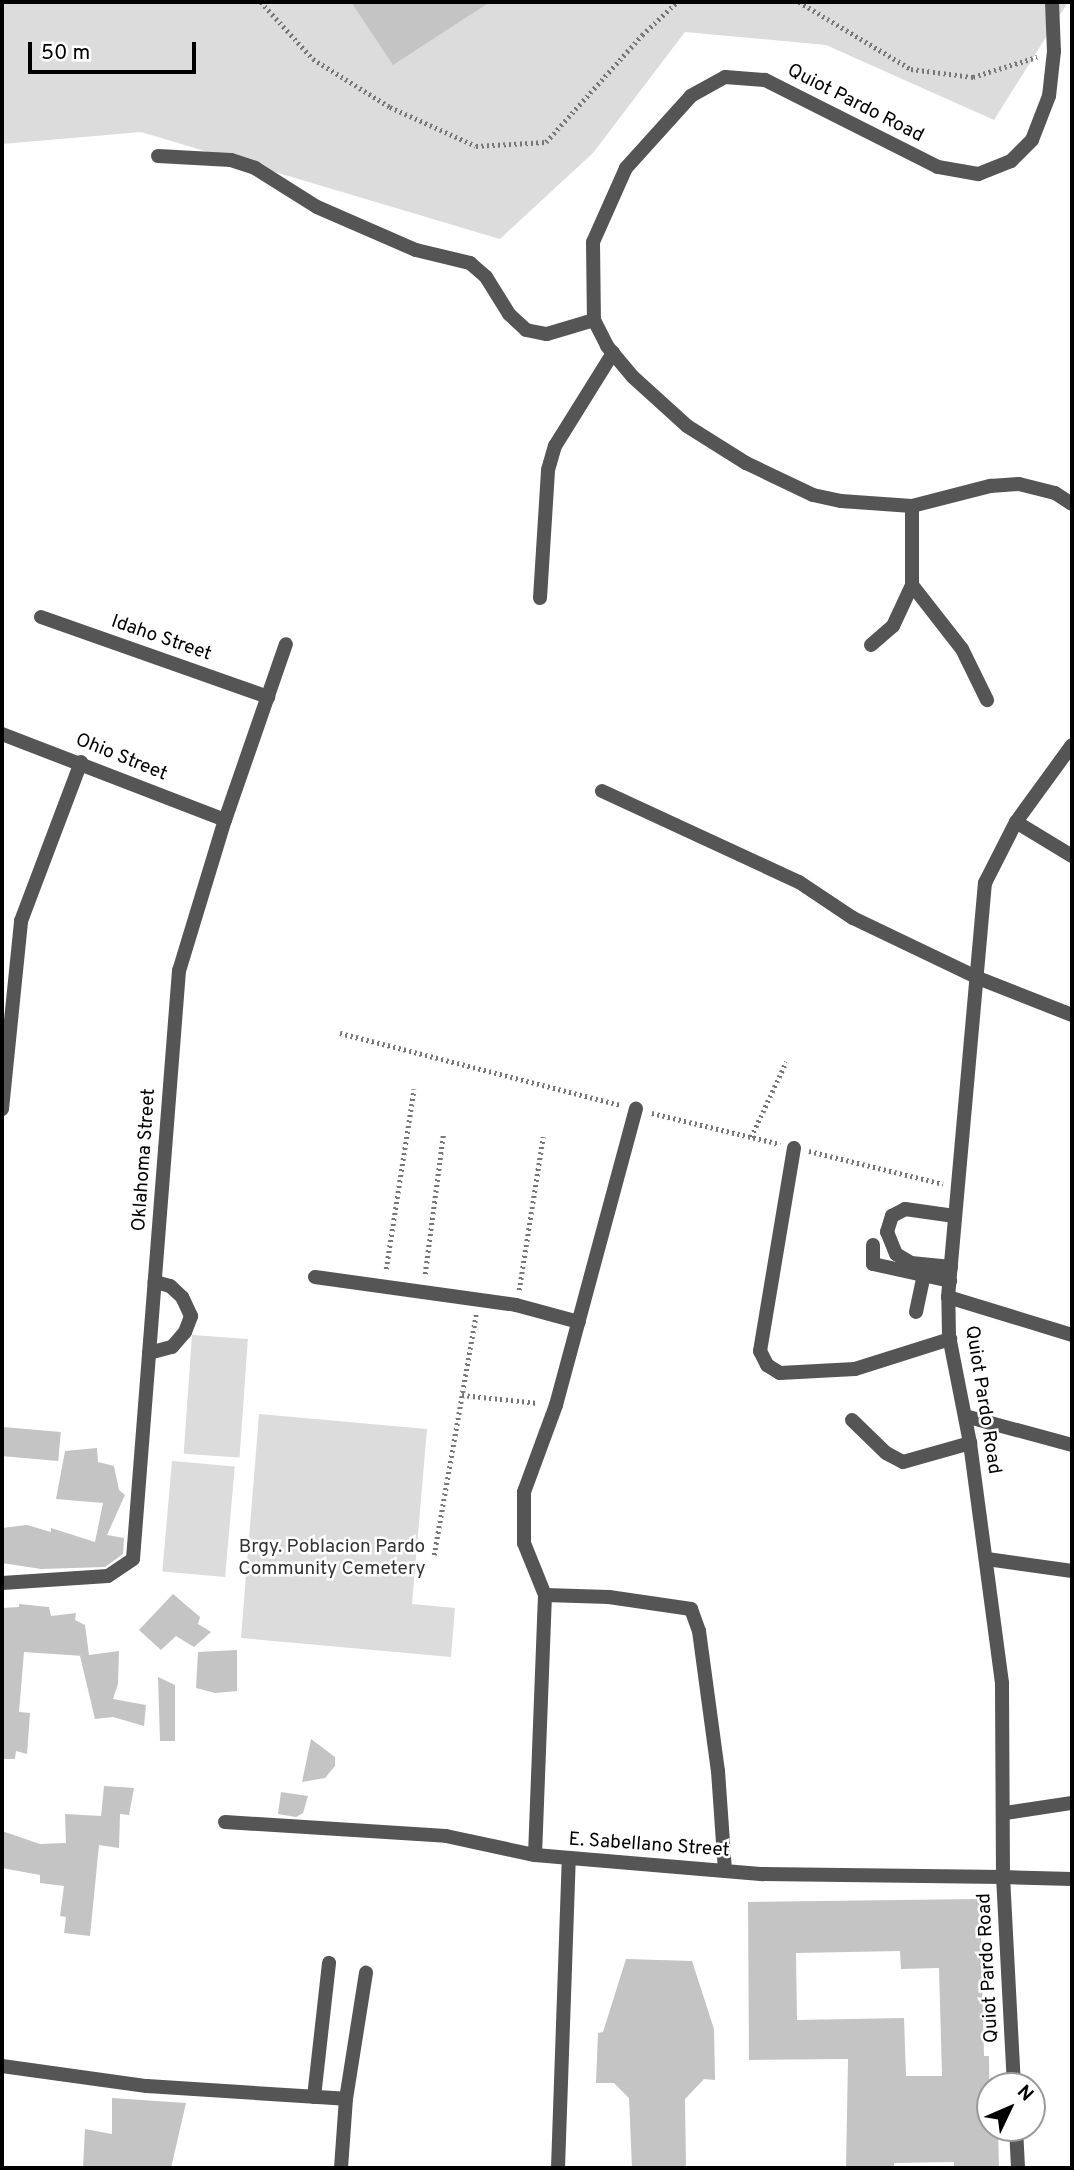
<!DOCTYPE html>
<style>
body{margin:0}
#map{position:relative;width:1074px;height:2170px;overflow:hidden;background:#fff;font-family:Overpass,sans-serif}
div>[style]{position:absolute}
.green>*{inset:0;background:#dcdcdc;transform-origin:0 0}
.building>*{inset:0;background:#c4c4c4;transform-origin:0 0}
.path>*{height:4.5px;margin-top:-2.25px;transform-origin:0;background:repeating-linear-gradient(90deg,#777 0 2px,transparent 0 5.5px)}
.service>*{height:14px;margin:-7px;padding:0 7px;transform-origin:7px;border-radius:7px;background:#555}
.minor>*{height:14px;margin:-7px;padding:0 7px;transform-origin:7px;border-radius:7px;background:#555}
.tertiary>*{height:14px;margin:-7px;padding:0 7px;transform-origin:7px;border-radius:7px;background:#555}
span{translate:-50% -50%;white-space:nowrap;text-align:center;line-height:1.15;-webkit-text-stroke:5px #fff;paint-order:stroke}
.street-label{font-size:19px;color:#000}
.park-label{font-size:19px;color:#333}
.frame{position:absolute;inset:0;border:4px solid #000;pointer-events:none}
.north{position:absolute;left:976px;top:2072px;width:70px;height:70px;box-sizing:border-box;background:#fff;border:2px solid #999;border-radius:50%;rotate:46deg;font-size:19px;font-weight:700;line-height:28px;text-align:center;color:#000}
.north::after{content:'';display:block;margin:auto;width:24px;height:32px;background:#000;clip-path:polygon(50% 0,100% 100%,50% 72%,0 100%)}
.scale{position:absolute;left:28px;top:42px;width:168px;height:32px;box-sizing:border-box;border:4px solid #000;border-top:0;padding-left:9px;font-size:21px;line-height:24px;white-space:nowrap;color:#000;-webkit-text-stroke:5px #fff;paint-order:stroke}
</style>
<div id="map">
<div class="green">
<div style="clip-path:polygon(2px 2px,1068px 2px,994px 120px,826px 45px,685px 32px,593px 153px,500px 239px,141px 132px,2px 144px)"></div>
<div style="left:192px;top:1335px;width:56px;height:119px;rotate:4deg"></div>
<div style="clip-path:polygon(259px 1414px,427px 1429px,412px 1604px,455px 1608px,451px 1657px,241px 1638px)"></div>
<div style="left:172px;top:1461px;width:63px;height:111px;rotate:5deg"></div>
</div>
<div class="building">
<div style="clip-path:polygon(351px 2px,490px 2px,393px 65px)"></div>
<div style="left:3px;top:1427px;width:58px;height:29px;rotate:5deg"></div>
<div style="clip-path:polygon(97px 1448px,98px 1462px,114px 1466px,119px 1490px,125px 1495px,107px 1535px,124px 1538px,123px 1554px,105px 1567px,41px 1569px,2px 1563px,2px 1528px,27px 1525px,51px 1532px,51px 1528px,95px 1542px,103px 1503px,56px 1499px,65px 1451px)"></div>
<div style="clip-path:polygon(173px 1594px,200px 1617px,198px 1624px,211px 1632px,194px 1647px,176px 1636px,161px 1650px,139px 1630px)"></div>
<div style="clip-path:polygon(19px 1604px,49px 1607px,51px 1616px,76px 1613px,75px 1620px,85px 1625px,89px 1655px,119px 1651px,118px 1684px,113px 1699px,146px 1705px,144px 1726px,113px 1717px,95px 1719px,80px 1656px,83px 1656px,24px 1652px,19px 1712px,30px 1713px,27px 1754px,16px 1751px,15px 1759px,2px 1759px,2px 1608px,19px 1607px)"></div>
<div style="clip-path:polygon(237px 1650px,237px 1691px,215px 1693px,196px 1688px,198px 1652px)"></div>
<div style="clip-path:polygon(158px 1677px,175px 1685px,175px 1741px,160px 1741px)"></div>
<div style="clip-path:polygon(311px 1739px,335px 1757px,335px 1766px,325px 1778px,302px 1782px)"></div>
<div style="clip-path:polygon(104px 1786px,134px 1788px,129px 1815px,120px 1814px,119px 1848px,99px 1845px,90px 1936px,64px 1933px,66px 1917px,60px 1916px,64px 1886px,40px 1883px,40px 1875px,2px 1868px,2px 1831px,40px 1844px,66px 1843px,65px 1814px,101px 1816px)"></div>
<div style="clip-path:polygon(281px 1792px,308px 1796px,303px 1813px,296px 1817px,278px 1814px)"></div>
<div style="clip-path:polygon(evenodd,980px 1899px,984px 2056px,989px 2056px,990px 2128px,998px 2128px,999px 2168px,954px 2168px,954px 2162px,894px 2163px,894px 2168px,846px 2168px,848px 2059px,749px 2060px,748px 1902px,980px 1899px,900px 1951px,901px 1969px,939px 1968px,942px 2076px,906px 2076px,904px 2018px,797px 2020px,796px 1953px,900px 1951px)"></div>
<div style="clip-path:polygon(626px 1959px,692px 1961px,714px 2029px,715px 2080px,704px 2079px,685px 2099px,686px 2168px,632px 2168px,629px 2098px,614px 2083px,596px 2083px,598px 2033px,603px 2032px)"></div>
<div style="clip-path:polygon(112px 2098px,186px 2103px,171px 2168px,83px 2168px,85px 2129px,112px 2134px)"></div>
</div>
<div class="path">
<div style="left:261px;top:2px;width:77px;rotate:47.6deg"></div>
<div style="left:313px;top:59px;width:91px;rotate:31.9deg"></div>
<div style="left:390px;top:107px;width:94px;rotate:24.4deg"></div>
<div style="left:476px;top:146px;width:70px;rotate:-3.3deg"></div>
<div style="left:546px;top:142px;width:144px;rotate:-48.1deg"></div>
<div style="left:642px;top:35px;width:48px;rotate:-43.3deg"></div>
<div style="left:799px;top:2px;width:131px;rotate:30.9deg"></div>
<div style="left:911px;top:69px;width:63px;rotate:7.4deg"></div>
<div style="left:973px;top:77px;width:67px;rotate:-17.4deg"></div>
<div style="left:340px;top:1033px;width:289px;rotate:14.4deg"></div>
<div style="left:652px;top:1113px;width:132px;rotate:13.6deg"></div>
<div style="left:751px;top:1137px;width:83px;rotate:-65deg"></div>
<div style="left:809px;top:1151px;width:138px;rotate:13.8deg"></div>
<div style="left:386px;top:1269px;width:182px;rotate:-81.2deg"></div>
<div style="left:425px;top:1274px;width:140px;rotate:-82.6deg"></div>
<div style="left:519px;top:1290px;width:155px;rotate:-81.1deg"></div>
<div style="left:462px;top:1395px;width:76px;rotate:6deg"></div>
<div style="left:434px;top:1555px;width:244px;rotate:-80.1deg"></div>
</div>
<div class="service">
<div style="left:873px;top:1245px;width:19px;rotate:90deg"></div>
<div style="left:873px;top:1264px;width:79px;rotate:12.4deg"></div>
<div style="left:951px;top:1267px;width:40px;rotate:-174.3deg"></div>
<div style="left:911px;top:1263px;width:17px;rotate:-149deg"></div>
<div style="left:896px;top:1254px;width:24px;rotate:-112deg"></div>
<div style="left:887px;top:1232px;width:17px;rotate:-73deg"></div>
<div style="left:892px;top:1216px;width:15px;rotate:-28deg"></div>
<div style="left:905px;top:1209px;width:50px;rotate:8deg"></div>
<div style="left:916px;top:1312px;width:38px;rotate:-78deg"></div>
<div style="left:149px;top:1353px;width:24px;rotate:-15deg"></div>
<div style="left:172px;top:1347px;width:20px;rotate:-49deg"></div>
<div style="left:185px;top:1332px;width:17px;rotate:-69deg"></div>
<div style="left:191px;top:1316px;width:21px;rotate:-115deg"></div>
<div style="left:182px;top:1297px;width:16px;rotate:-137deg"></div>
<div style="left:170px;top:1286px;width:16px;rotate:-165deg"></div>
<div style="left:1005px;top:1813px;width:68px;rotate:-8.5deg"></div>
<div style="left:2px;top:2066px;width:146px;rotate:7.9deg"></div>
<div style="left:147px;top:2086px;width:199px;rotate:3.7deg"></div>
<div style="left:314px;top:2097px;width:135px;rotate:-83.6deg"></div>
<div style="left:341px;top:2168px;width:69px;rotate:-85.9deg"></div>
<div style="left:346px;top:2099px;width:128px;rotate:-81deg"></div>
</div>
<div class="minor">
<div style="left:1052px;top:2px;width:49px;rotate:87.7deg"></div>
<div style="left:1054px;top:51px;width:45px;rotate:96.3deg"></div>
<div style="left:1049px;top:96px;width:47px;rotate:111.1deg"></div>
<div style="left:1032px;top:140px;width:30px;rotate:135deg"></div>
<div style="left:1011px;top:161px;width:35px;rotate:158deg"></div>
<div style="left:978px;top:174px;width:41px;rotate:-170.1deg"></div>
<div style="left:938px;top:167px;width:194px;rotate:-153.3deg"></div>
<div style="left:765px;top:80px;width:40px;rotate:-175.7deg"></div>
<div style="left:725px;top:77px;width:39px;rotate:151deg"></div>
<div style="left:691px;top:96px;width:97px;rotate:132.1deg"></div>
<div style="left:626px;top:168px;width:81px;rotate:114deg"></div>
<div style="left:593px;top:242px;width:78px;rotate:89.3deg"></div>
<div style="left:594px;top:320px;width:29px;rotate:63deg"></div>
<div style="left:607px;top:346px;width:40px;rotate:50deg"></div>
<div style="left:633px;top:377px;width:73px;rotate:42.2deg"></div>
<div style="left:687px;top:426px;width:70px;rotate:32.1deg"></div>
<div style="left:746px;top:463px;width:74px;rotate:25.5deg"></div>
<div style="left:813px;top:495px;width:29px;rotate:12deg"></div>
<div style="left:841px;top:501px;width:71px;rotate:4deg"></div>
<div style="left:912px;top:506px;width:81px;rotate:-14.4deg"></div>
<div style="left:990px;top:486px;width:29px;rotate:-4deg"></div>
<div style="left:1019px;top:484px;width:37px;rotate:14deg"></div>
<div style="left:1055px;top:493px;width:20px;rotate:33deg"></div>
<div style="left:158px;top:156px;width:73px;rotate:3.1deg"></div>
<div style="left:231px;top:160px;width:25px;rotate:18deg"></div>
<div style="left:255px;top:168px;width:73px;rotate:32.2deg"></div>
<div style="left:317px;top:207px;width:108px;rotate:23.5deg"></div>
<div style="left:416px;top:250px;width:56px;rotate:13.5deg"></div>
<div style="left:470px;top:263px;width:21px;rotate:41deg"></div>
<div style="left:486px;top:277px;width:44px;rotate:58.1deg"></div>
<div style="left:509px;top:314px;width:23px;rotate:43deg"></div>
<div style="left:526px;top:330px;width:21px;rotate:11deg"></div>
<div style="left:547px;top:334px;width:49px;rotate:-16.6deg"></div>
<div style="left:912px;top:585px;width:81px;rotate:52deg"></div>
<div style="left:962px;top:649px;width:57px;rotate:63.9deg"></div>
<div style="left:540px;top:598px;width:128px;rotate:-86.4deg"></div>
<div style="left:548px;top:470px;width:25px;rotate:-74deg"></div>
<div style="left:555px;top:446px;width:110px;rotate:-58.1deg"></div>
<div style="left:41px;top:617px;width:241px;rotate:19.4deg"></div>
<div style="left:871px;top:645px;width:29px;rotate:-41deg"></div>
<div style="left:893px;top:626px;width:45px;rotate:-65.1deg"></div>
<div style="left:912px;top:585px;width:79px;rotate:-90deg"></div>
<div style="left:2px;top:734px;width:239px;rotate:21.1deg"></div>
<div style="left:602px;top:791px;width:217px;rotate:24.8deg"></div>
<div style="left:799px;top:882px;width:65px;rotate:33.7deg"></div>
<div style="left:853px;top:918px;width:139px;rotate:25.6deg"></div>
<div style="left:978px;top:978px;width:101px;rotate:21.5deg"></div>
<div style="left:1016px;top:822px;width:66px;rotate:31.3deg"></div>
<div style="left:2px;top:1109px;width:189px;rotate:-84.2deg"></div>
<div style="left:21px;top:921px;width:170px;rotate:-69.3deg"></div>
<div style="left:794px;top:1148px;width:206px;rotate:99.5deg"></div>
<div style="left:760px;top:1351px;width:16px;rotate:63deg"></div>
<div style="left:767px;top:1365px;width:15px;rotate:32deg"></div>
<div style="left:780px;top:1373px;width:75px;rotate:-3.1deg"></div>
<div style="left:855px;top:1369px;width:100px;rotate:-17.5deg"></div>
<div style="left:315px;top:1277px;width:203px;rotate:7.9deg"></div>
<div style="left:516px;top:1305px;width:65px;rotate:15.1deg"></div>
<div style="left:948px;top:1297px;width:130px;rotate:17deg"></div>
<div style="left:965px;top:1416px;width:111px;rotate:15.2deg"></div>
<div style="left:852px;top:1420px;width:47px;rotate:44.1deg"></div>
<div style="left:886px;top:1453px;width:19px;rotate:28deg"></div>
<div style="left:903px;top:1462px;width:70px;rotate:-15.8deg"></div>
<div style="left:987px;top:1559px;width:86px;rotate:8deg"></div>
<div style="left:2px;top:1583px;width:106px;rotate:-3.8deg"></div>
<div style="left:108px;top:1576px;width:30px;rotate:-34deg"></div>
<div style="left:133px;top:1559px;width:590px;rotate:-85.53deg"></div>
<div style="left:179px;top:971px;width:158px;rotate:-73.1deg"></div>
<div style="left:225px;top:820px;width:186px;rotate:-70.9deg"></div>
<div style="left:545px;top:1595px;width:64px;rotate:1.8deg"></div>
<div style="left:609px;top:1597px;width:83px;rotate:8.3deg"></div>
<div style="left:691px;top:1609px;width:23px;rotate:70deg"></div>
<div style="left:699px;top:1631px;width:141px;rotate:82.3deg"></div>
<div style="left:718px;top:1771px;width:100px;rotate:86deg"></div>
<div style="left:225px;top:1822px;width:221px;rotate:3.6deg"></div>
<div style="left:446px;top:1836px;width:91px;rotate:12.1deg"></div>
<div style="left:535px;top:1855px;width:229px;rotate:4.8deg"></div>
<div style="left:763px;top:1874px;width:240px;rotate:0.7deg"></div>
<div style="left:1003px;top:1877px;width:194px;rotate:-90.3deg"></div>
<div style="left:1002px;top:1683px;width:242px;rotate:-97.6deg"></div>
<div style="left:970px;top:1443px;width:109px;rotate:-101.1deg"></div>
<div style="left:949px;top:1336px;width:39px;rotate:-91deg"></div>
<div style="left:948px;top:1297px;width:416px;rotate:-84.9deg"></div>
<div style="left:985px;top:883px;width:68px;rotate:-63.1deg"></div>
<div style="left:1016px;top:822px;width:95px;rotate:-54deg"></div>
<div style="left:535px;top:1855px;width:260px;rotate:-87.8deg"></div>
<div style="left:545px;top:1595px;width:56px;rotate:-112deg"></div>
<div style="left:524px;top:1543px;width:51px;rotate:-90deg"></div>
<div style="left:524px;top:1492px;width:93px;rotate:-69.8deg"></div>
<div style="left:556px;top:1405px;width:307px;rotate:-74.9deg"></div>
<div style="left:558px;top:2168px;width:309px;rotate:-88deg"></div>
</div>
<div class="tertiary">
<div style="left:1014px;top:2086px;width:209px;rotate:-93deg"></div>
<div style="left:1003px;top:1877px;width:69px;rotate:1.7deg"></div>
<div style="left:1016px;top:2128px;width:40px;rotate:87.1deg"></div>
</div>
<div class="street-label">
<span style="left:855px;top:104px;rotate:27deg">Quiot Pardo Road</span>
<span style="left:161px;top:639px;rotate:19deg">Idaho Street</span>
<span style="left:121px;top:758px;rotate:22deg">Ohio Street</span>
<span style="left:145px;top:1160px;rotate:-86deg">Oklahoma Street</span>
<span style="left:982px;top:1400px;rotate:81deg">Quiot Pardo Road</span>
<span style="left:649px;top:1846px;rotate:4deg">E. Sabellano Street</span>
<span style="left:989px;top:1968px;rotate:-93deg">Quiot Pardo Road</span>
</div>
<div class="park-label">
<span style="left:332px;top:1559px">Brgy. Poblacion Pardo<br>Community Cemetery</span>
</div>
<div class="frame"></div>
<div class="north">N</div>
<div class="scale">50 m</div>
</div>
